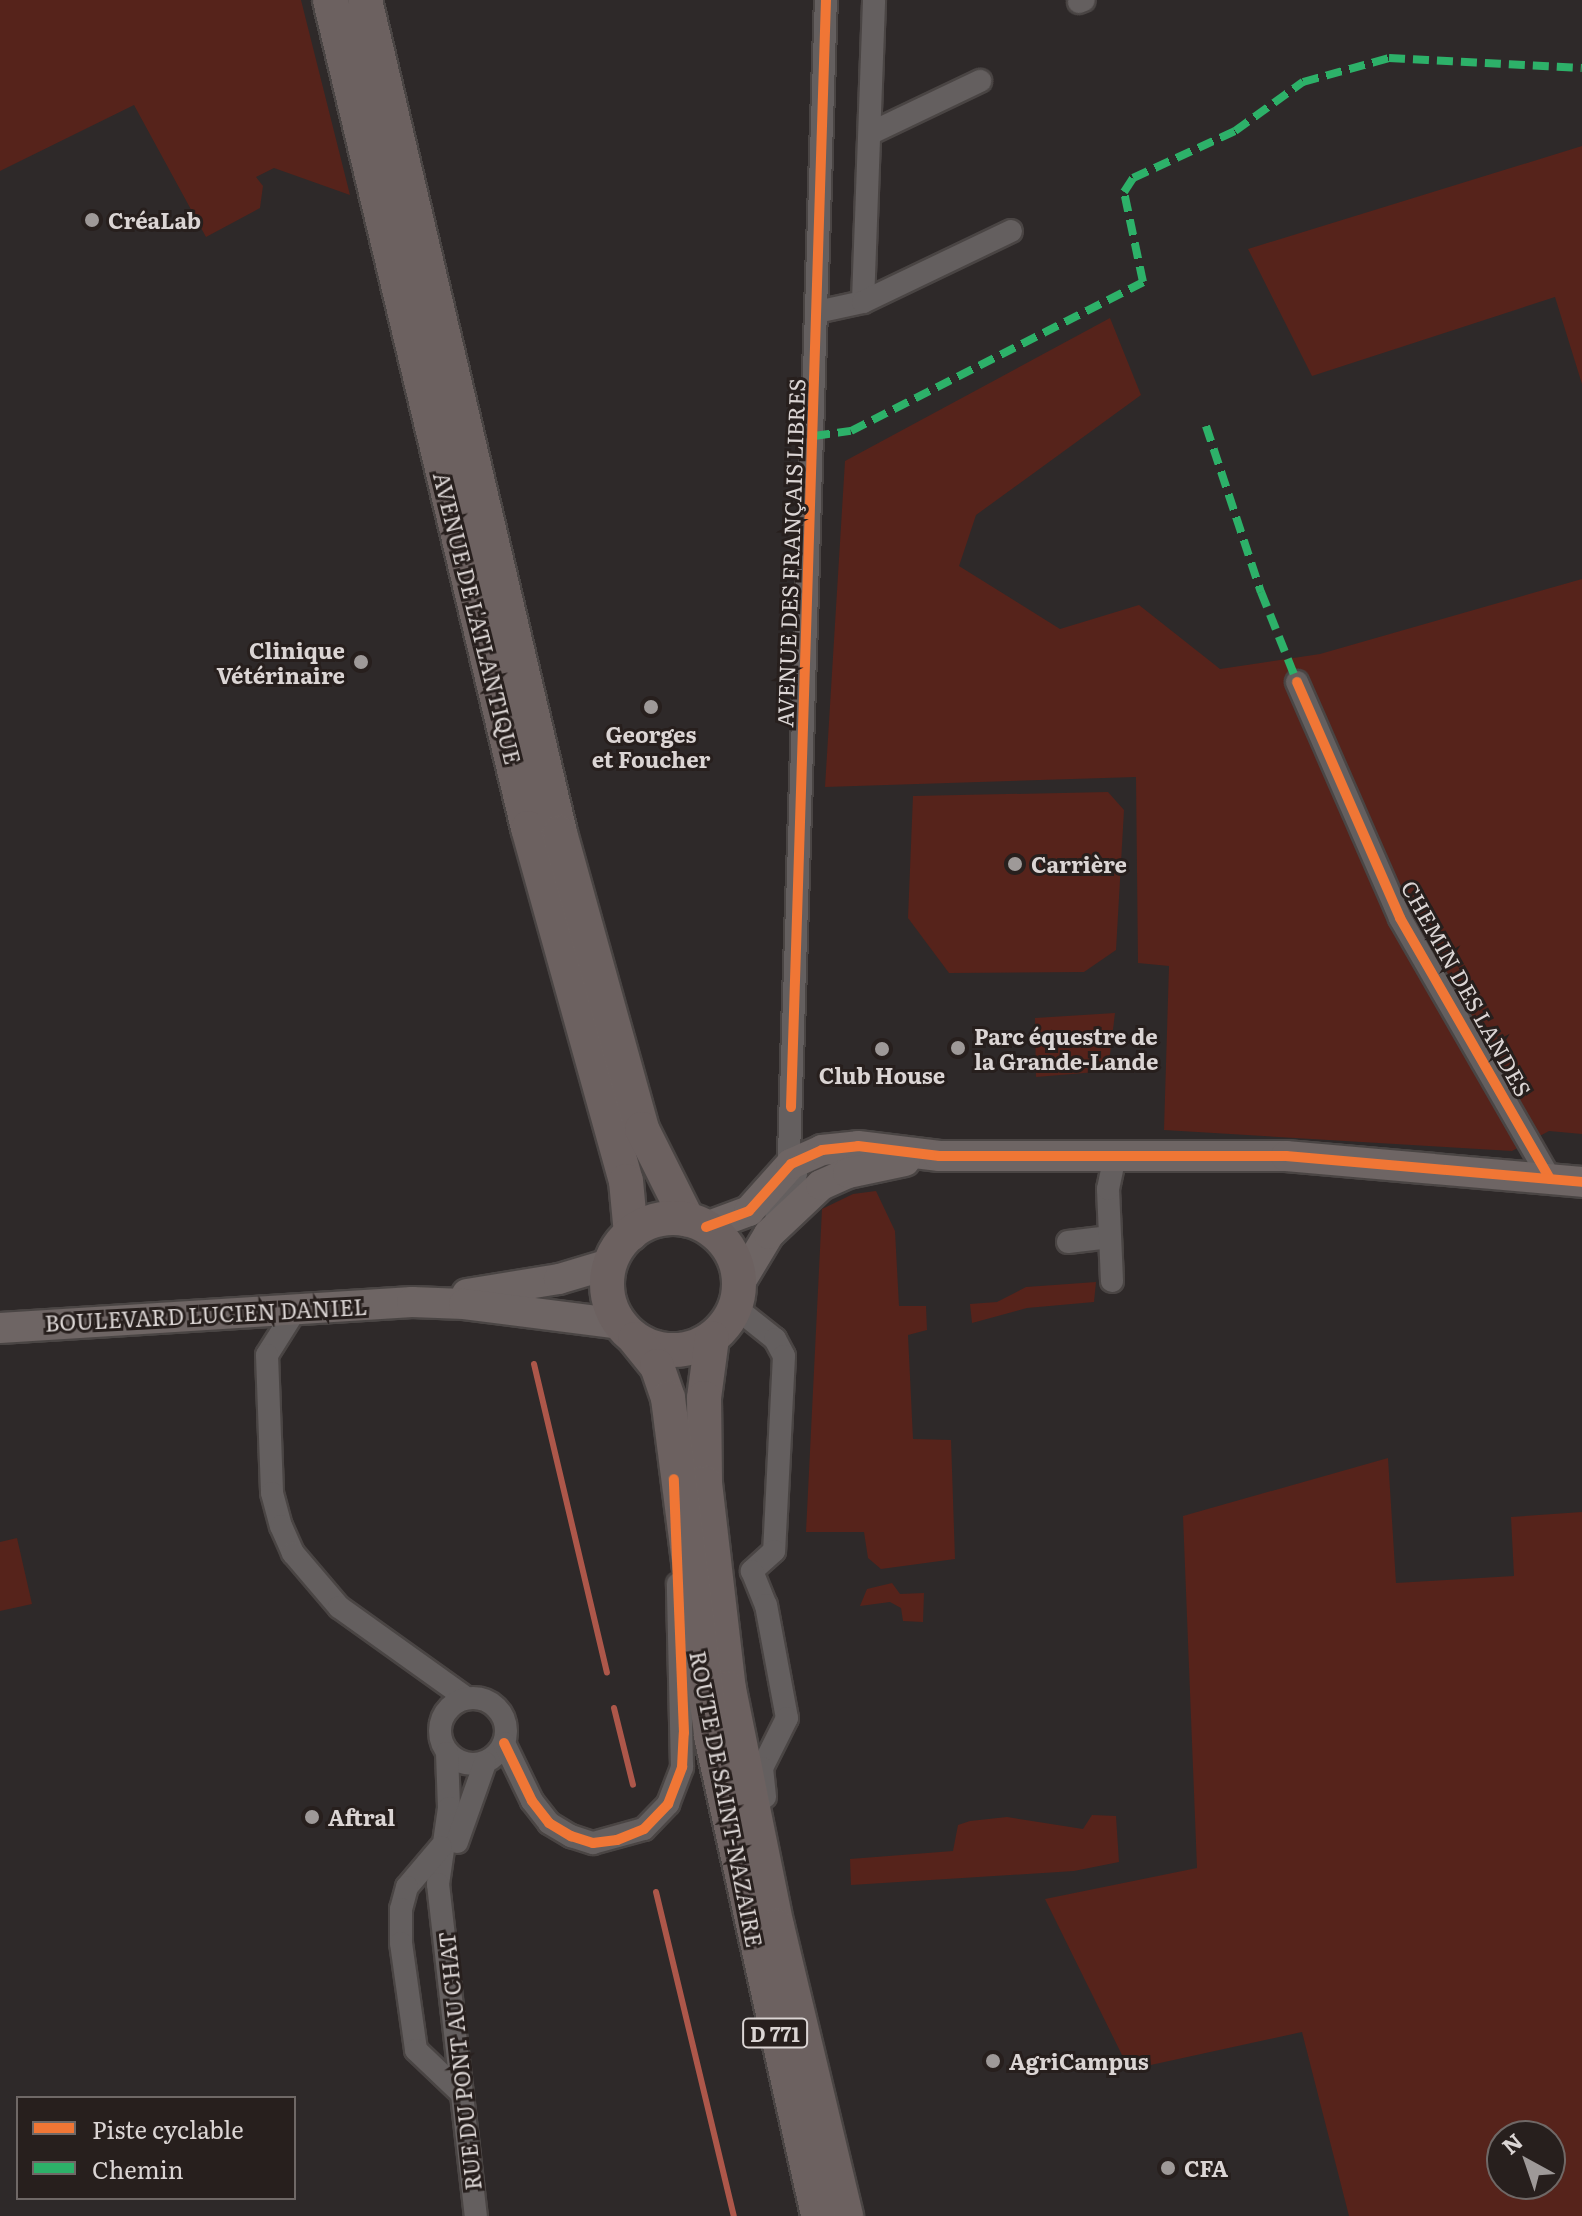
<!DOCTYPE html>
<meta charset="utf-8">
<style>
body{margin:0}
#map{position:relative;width:1582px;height:2216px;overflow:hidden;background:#2e2929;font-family:Literata,serif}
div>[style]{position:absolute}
.green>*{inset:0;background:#56231b}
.stream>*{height:6px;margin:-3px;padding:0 3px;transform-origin:3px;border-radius:3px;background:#ad574a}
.roads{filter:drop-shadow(2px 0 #4a4544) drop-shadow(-2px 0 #4a4544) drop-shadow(0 2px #4a4544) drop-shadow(0 -2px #4a4544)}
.street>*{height:22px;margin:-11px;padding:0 11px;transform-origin:11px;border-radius:11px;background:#645f5f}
.street>.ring{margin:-11px;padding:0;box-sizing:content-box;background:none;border:22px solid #645f5f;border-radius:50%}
.secondary>*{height:30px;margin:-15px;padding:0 15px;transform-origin:15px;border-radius:15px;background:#6e6564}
.primary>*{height:34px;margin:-17px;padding:0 17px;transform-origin:17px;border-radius:17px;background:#6c6160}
.primary>.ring{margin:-17px;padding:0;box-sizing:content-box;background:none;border:34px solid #6c6160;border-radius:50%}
.quiet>*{height:8px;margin-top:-4px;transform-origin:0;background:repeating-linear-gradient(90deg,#2db169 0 16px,transparent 0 24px)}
.cycleway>*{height:10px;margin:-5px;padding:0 5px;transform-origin:5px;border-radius:5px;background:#f07635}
.dots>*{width:22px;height:22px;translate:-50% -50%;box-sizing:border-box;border:4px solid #271f1d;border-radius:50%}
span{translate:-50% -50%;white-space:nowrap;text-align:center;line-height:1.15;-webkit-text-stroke:6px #271f1d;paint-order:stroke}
.shield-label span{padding:2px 6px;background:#271f1d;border:2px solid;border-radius:6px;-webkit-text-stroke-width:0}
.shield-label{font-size:20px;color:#dbd5d4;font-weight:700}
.poi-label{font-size:22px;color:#dbd5d4;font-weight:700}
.left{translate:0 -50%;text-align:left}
.right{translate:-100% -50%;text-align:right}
.street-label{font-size:22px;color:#dbd5d4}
.legend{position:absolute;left:16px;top:2096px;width:280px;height:104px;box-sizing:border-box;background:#271f1d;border:2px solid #6f6866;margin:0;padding:10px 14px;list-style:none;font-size:24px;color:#dbd5d4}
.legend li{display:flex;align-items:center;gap:16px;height:40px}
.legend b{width:40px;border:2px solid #6f6866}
.north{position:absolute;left:1486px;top:2120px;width:80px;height:80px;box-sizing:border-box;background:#271f1d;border:2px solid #6f6866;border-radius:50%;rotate:320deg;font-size:22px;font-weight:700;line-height:32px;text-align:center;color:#dbd5d4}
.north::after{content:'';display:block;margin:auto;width:28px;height:36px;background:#9e9998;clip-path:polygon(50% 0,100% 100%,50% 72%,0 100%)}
</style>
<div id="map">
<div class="green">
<div style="clip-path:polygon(0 0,301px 0,350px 195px,274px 168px,256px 177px,263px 186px,260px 208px,206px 237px,134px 105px,0 171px)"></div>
<div style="clip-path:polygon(1582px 146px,1582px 384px,1555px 297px,1312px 376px,1248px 249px)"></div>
<div style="clip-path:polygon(1110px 318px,1141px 395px,976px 515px,959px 566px,1060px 629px,1139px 605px,1220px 669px,1320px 654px,1582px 579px,1582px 1134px,1549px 1131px,1512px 1151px,1164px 1130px,1169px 966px,1138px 963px,1136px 777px,825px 787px,845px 461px)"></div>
<div style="clip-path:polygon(1108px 792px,1124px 810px,1116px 950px,1084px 972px,949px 973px,908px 918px,913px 796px)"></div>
<div style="clip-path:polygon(1115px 1013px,1108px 1071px,1036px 1077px,1035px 1018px)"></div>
<div style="clip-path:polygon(876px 1191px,895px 1231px,899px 1306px,926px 1306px,927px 1330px,908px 1335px,913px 1439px,951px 1440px,955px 1559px,881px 1569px,868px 1558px,864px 1532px,806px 1532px,822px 1209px,853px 1194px)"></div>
<div style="clip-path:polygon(1096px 1282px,1094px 1302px,1027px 1308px,972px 1323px,970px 1304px,997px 1302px,1026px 1287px)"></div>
<div style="clip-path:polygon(evenodd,1388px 1458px,1396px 1583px,1514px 1576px,1511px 1517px,1582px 1512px,1582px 2216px,1349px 2216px,1302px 2032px,1137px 2068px,1122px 2055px,1045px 1899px,1197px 1868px,1183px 1516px,1388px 1458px,1502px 2136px,1550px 2136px,1550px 2184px,1502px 2184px,1502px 2136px)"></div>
<div style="clip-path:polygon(17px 1538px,32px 1604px,0 1611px,0 1542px)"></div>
<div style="clip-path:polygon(892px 1583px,900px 1594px,924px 1593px,923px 1622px,903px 1621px,901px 1608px,890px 1602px,860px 1606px,867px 1589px)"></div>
<div style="clip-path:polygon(1092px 1815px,1116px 1816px,1119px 1862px,1074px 1871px,851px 1885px,850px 1859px,953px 1851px,958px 1825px,970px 1821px,1007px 1817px,1083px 1829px)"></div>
</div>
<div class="stream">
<div style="left:534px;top:1364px;width:317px;rotate:76.7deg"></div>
<div style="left:614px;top:1708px;width:79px;rotate:76.1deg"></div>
<div style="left:656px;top:1892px;width:333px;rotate:76.5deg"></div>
</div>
<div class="roads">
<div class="street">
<div style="left:1079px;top:2px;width:5px;rotate:-22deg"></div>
<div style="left:871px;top:133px;width:121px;rotate:-25.5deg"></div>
<div style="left:863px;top:302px;width:302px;rotate:-87.9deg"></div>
<div style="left:817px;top:312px;width:47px;rotate:-12.3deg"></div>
<div style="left:863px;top:302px;width:164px;rotate:-25.6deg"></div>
<div style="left:1297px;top:682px;width:257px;rotate:66.4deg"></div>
<div style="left:1400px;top:918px;width:301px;rotate:60.1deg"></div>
<div style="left:776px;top:1226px;width:18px;rotate:-87deg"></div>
<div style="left:777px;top:1208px;width:39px;rotate:-61deg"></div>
<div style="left:796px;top:1174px;width:20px;rotate:-110deg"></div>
<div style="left:789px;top:1155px;width:1156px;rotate:-88.17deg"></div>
<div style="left:1068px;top:1242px;width:42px;rotate:-6.8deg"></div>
<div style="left:1112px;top:1281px;width:92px;rotate:-92.5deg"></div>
<div style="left:1108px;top:1189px;width:35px;rotate:-78deg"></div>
<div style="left:736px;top:1308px;width:50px;rotate:38.5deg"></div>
<div style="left:775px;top:1339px;width:19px;rotate:62deg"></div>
<div style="left:784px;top:1356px;width:195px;rotate:92.9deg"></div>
<div style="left:774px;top:1551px;width:30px;rotate:138deg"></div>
<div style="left:296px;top:1309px;width:54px;rotate:122.2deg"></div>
<div style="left:267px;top:1355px;width:138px;rotate:87.9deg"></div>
<div style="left:272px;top:1493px;width:34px;rotate:75deg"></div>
<div style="left:281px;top:1526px;width:30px;rotate:66deg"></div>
<div style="left:293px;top:1553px;width:71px;rotate:49.6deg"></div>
<div style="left:339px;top:1607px;width:156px;rotate:35.6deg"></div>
<div style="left:752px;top:1571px;width:37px;rotate:68deg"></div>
<div style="left:766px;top:1605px;width:115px;rotate:79.5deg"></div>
<div style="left:787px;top:1718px;width:56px;rotate:116.6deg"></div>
<div style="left:762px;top:1768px;width:29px;rotate:84deg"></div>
<div class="ring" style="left:440px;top:1698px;width:44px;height:44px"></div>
<div style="left:504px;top:1743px;width:64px;rotate:64.2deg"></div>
<div style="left:532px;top:1801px;width:28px;rotate:52deg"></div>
<div style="left:549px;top:1823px;width:26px;rotate:31deg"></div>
<div style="left:571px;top:1836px;width:23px;rotate:18deg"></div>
<div style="left:593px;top:1843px;width:53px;rotate:-15.4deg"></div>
<div style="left:644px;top:1829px;width:35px;rotate:-46deg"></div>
<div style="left:668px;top:1804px;width:40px;rotate:-69deg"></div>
<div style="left:682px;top:1767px;width:183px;rotate:-91.3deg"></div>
<div style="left:447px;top:1753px;width:55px;rotate:87.9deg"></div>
<div style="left:449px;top:1808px;width:77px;rotate:98.2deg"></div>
<div style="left:438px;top:1884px;width:334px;rotate:83.5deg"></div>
<div style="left:457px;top:1842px;width:84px;rotate:-70.5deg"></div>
<div style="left:441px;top:1847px;width:52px;rotate:130.4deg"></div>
<div style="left:407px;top:1887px;width:23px;rotate:105deg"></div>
<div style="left:401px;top:1909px;width:34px;rotate:90deg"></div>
<div style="left:401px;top:1943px;width:108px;rotate:82deg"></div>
<div style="left:416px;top:2050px;width:62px;rotate:43.7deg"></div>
</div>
<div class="secondary">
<div style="left:706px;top:1227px;width:46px;rotate:-20.4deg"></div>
<div style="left:749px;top:1211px;width:63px;rotate:-48.2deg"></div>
<div style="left:791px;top:1164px;width:34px;rotate:-24deg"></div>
<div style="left:822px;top:1150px;width:36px;rotate:-6deg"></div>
<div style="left:858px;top:1146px;width:82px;rotate:7deg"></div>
<div style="left:939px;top:1156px;width:347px"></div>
<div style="left:1286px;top:1156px;width:297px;rotate:5deg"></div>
<div style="left:739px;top:1284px;width:58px;rotate:-59deg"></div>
<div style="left:769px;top:1234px;width:71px;rotate:-43.3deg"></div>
<div style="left:821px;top:1185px;width:30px;rotate:-24deg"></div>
<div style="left:848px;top:1173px;width:58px;rotate:-11.9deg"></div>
<div style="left:467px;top:1294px;width:93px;rotate:-9.3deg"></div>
<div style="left:559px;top:1279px;width:52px;rotate:-16.7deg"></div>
<div style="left:0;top:1328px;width:413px;rotate:-3.6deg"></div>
<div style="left:412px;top:1302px;width:52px;rotate:2.2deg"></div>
<div style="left:464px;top:1304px;width:157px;rotate:7.3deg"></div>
</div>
<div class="primary">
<div style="left:330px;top:0;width:851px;rotate:76.55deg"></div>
<div style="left:528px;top:828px;width:366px;rotate:74.5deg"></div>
<div style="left:626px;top:1181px;width:53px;rotate:84.6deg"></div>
<div style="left:365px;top:0;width:856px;rotate:76.82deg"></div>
<div style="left:560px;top:833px;width:307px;rotate:74.5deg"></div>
<div style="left:642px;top:1129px;width:101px;rotate:63.4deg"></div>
<div class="ring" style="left:607px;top:1218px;width:98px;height:98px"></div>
<div style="left:712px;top:1338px;width:61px;rotate:97.6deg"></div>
<div style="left:704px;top:1398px;width:85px;rotate:89.3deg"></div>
<div style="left:705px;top:1483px;width:207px;rotate:83.4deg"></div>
<div style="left:729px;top:1689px;width:242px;rotate:78.6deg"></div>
<div style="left:777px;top:1926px;width:298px;rotate:76.6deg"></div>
<div style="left:635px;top:1339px;width:35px;rotate:51deg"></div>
<div style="left:657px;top:1366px;width:34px;rotate:71deg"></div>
<div style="left:668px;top:1398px;width:341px;rotate:82.7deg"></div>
<div style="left:711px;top:1736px;width:492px;rotate:77.4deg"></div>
</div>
</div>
<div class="quiet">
<div style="left:1206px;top:426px;width:175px;rotate:71.7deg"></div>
<div style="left:1261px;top:592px;width:97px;rotate:68.2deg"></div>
<div style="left:814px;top:436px;width:37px;rotate:-8deg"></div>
<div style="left:851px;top:431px;width:328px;rotate:-27deg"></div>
<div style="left:1143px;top:282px;width:92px;rotate:-101.9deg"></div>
<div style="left:1124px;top:192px;width:17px;rotate:-57deg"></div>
<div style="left:1133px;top:178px;width:112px;rotate:-24.7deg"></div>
<div style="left:1235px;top:131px;width:84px;rotate:-35.8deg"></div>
<div style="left:1303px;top:82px;width:89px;rotate:-15.6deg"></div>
<div style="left:1389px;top:58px;width:193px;rotate:3deg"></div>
</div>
<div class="cycleway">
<div style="left:1297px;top:682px;width:257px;rotate:66.4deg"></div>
<div style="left:1400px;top:918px;width:301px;rotate:60.1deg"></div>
<div style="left:791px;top:1107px;width:1108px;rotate:-88.19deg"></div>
<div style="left:706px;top:1227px;width:46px;rotate:-20.4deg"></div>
<div style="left:749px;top:1211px;width:63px;rotate:-48.2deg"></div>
<div style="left:791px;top:1164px;width:34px;rotate:-24deg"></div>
<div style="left:822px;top:1150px;width:36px;rotate:-6deg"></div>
<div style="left:858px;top:1146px;width:82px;rotate:7deg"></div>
<div style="left:939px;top:1156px;width:347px"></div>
<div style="left:1286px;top:1156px;width:297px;rotate:5deg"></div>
<div style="left:504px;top:1743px;width:64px;rotate:64.2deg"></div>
<div style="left:532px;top:1801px;width:28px;rotate:52deg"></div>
<div style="left:549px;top:1823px;width:26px;rotate:31deg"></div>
<div style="left:571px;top:1836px;width:23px;rotate:18deg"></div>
<div style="left:593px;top:1843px;width:24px;rotate:-7deg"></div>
<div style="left:617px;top:1840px;width:29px;rotate:-22deg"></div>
<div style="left:644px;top:1829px;width:35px;rotate:-46deg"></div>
<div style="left:668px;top:1804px;width:40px;rotate:-69deg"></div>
<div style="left:682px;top:1767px;width:34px;rotate:-87deg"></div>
<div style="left:684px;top:1733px;width:254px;rotate:-92.3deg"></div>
</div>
<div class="dots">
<div style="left:92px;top:220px;background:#9e9998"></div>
<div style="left:361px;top:662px;background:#9e9998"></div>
<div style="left:651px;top:707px;background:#9e9998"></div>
<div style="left:1015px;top:864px;background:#9e9998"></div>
<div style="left:958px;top:1048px;background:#9e9998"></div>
<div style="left:882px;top:1049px;background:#9e9998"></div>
<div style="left:312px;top:1817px;background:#9e9998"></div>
<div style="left:993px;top:2061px;background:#9e9998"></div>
<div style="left:1168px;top:2168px;background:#9e9998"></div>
</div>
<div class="shield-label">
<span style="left:775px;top:2033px">D 771</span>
</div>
<div class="poi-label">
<span class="left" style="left:108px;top:220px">CréaLab</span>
<span class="right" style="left:345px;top:662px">Clinique<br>Vétérinaire</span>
<span style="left:651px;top:746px">Georges<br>et Foucher</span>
<span class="left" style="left:1031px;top:864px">Carrière</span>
<span class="left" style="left:974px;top:1048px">Parc équestre de<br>la Grande-Lande</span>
<span style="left:882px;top:1075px">Club House</span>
<span class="left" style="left:328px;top:1817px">Aftral</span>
<span class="left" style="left:1009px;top:2061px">AgriCampus</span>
<span class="left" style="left:1184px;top:2168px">CFA</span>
</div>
<div class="street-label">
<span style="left:790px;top:553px;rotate:-88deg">AVENUE DES FRANÇAIS LIBRES</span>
<span style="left:478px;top:618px;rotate:76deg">AVENUE DE L'ATLANTIQUE</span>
<span style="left:1467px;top:988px;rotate:61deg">CHEMIN DES LANDES</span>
<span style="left:206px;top:1314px;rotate:-3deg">BOULEVARD LUCIEN DANIEL</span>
<span style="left:727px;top:1799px;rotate:79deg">ROUTE DE SAINT-NAZAIRE</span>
<span style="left:459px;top:2061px;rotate:-96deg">RUE DU PONT AU CHAT</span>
</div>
<ul class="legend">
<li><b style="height:10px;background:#f07635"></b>Piste cyclable</li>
<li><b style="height:10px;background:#2db169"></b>Chemin</li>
</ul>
<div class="north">N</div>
</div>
